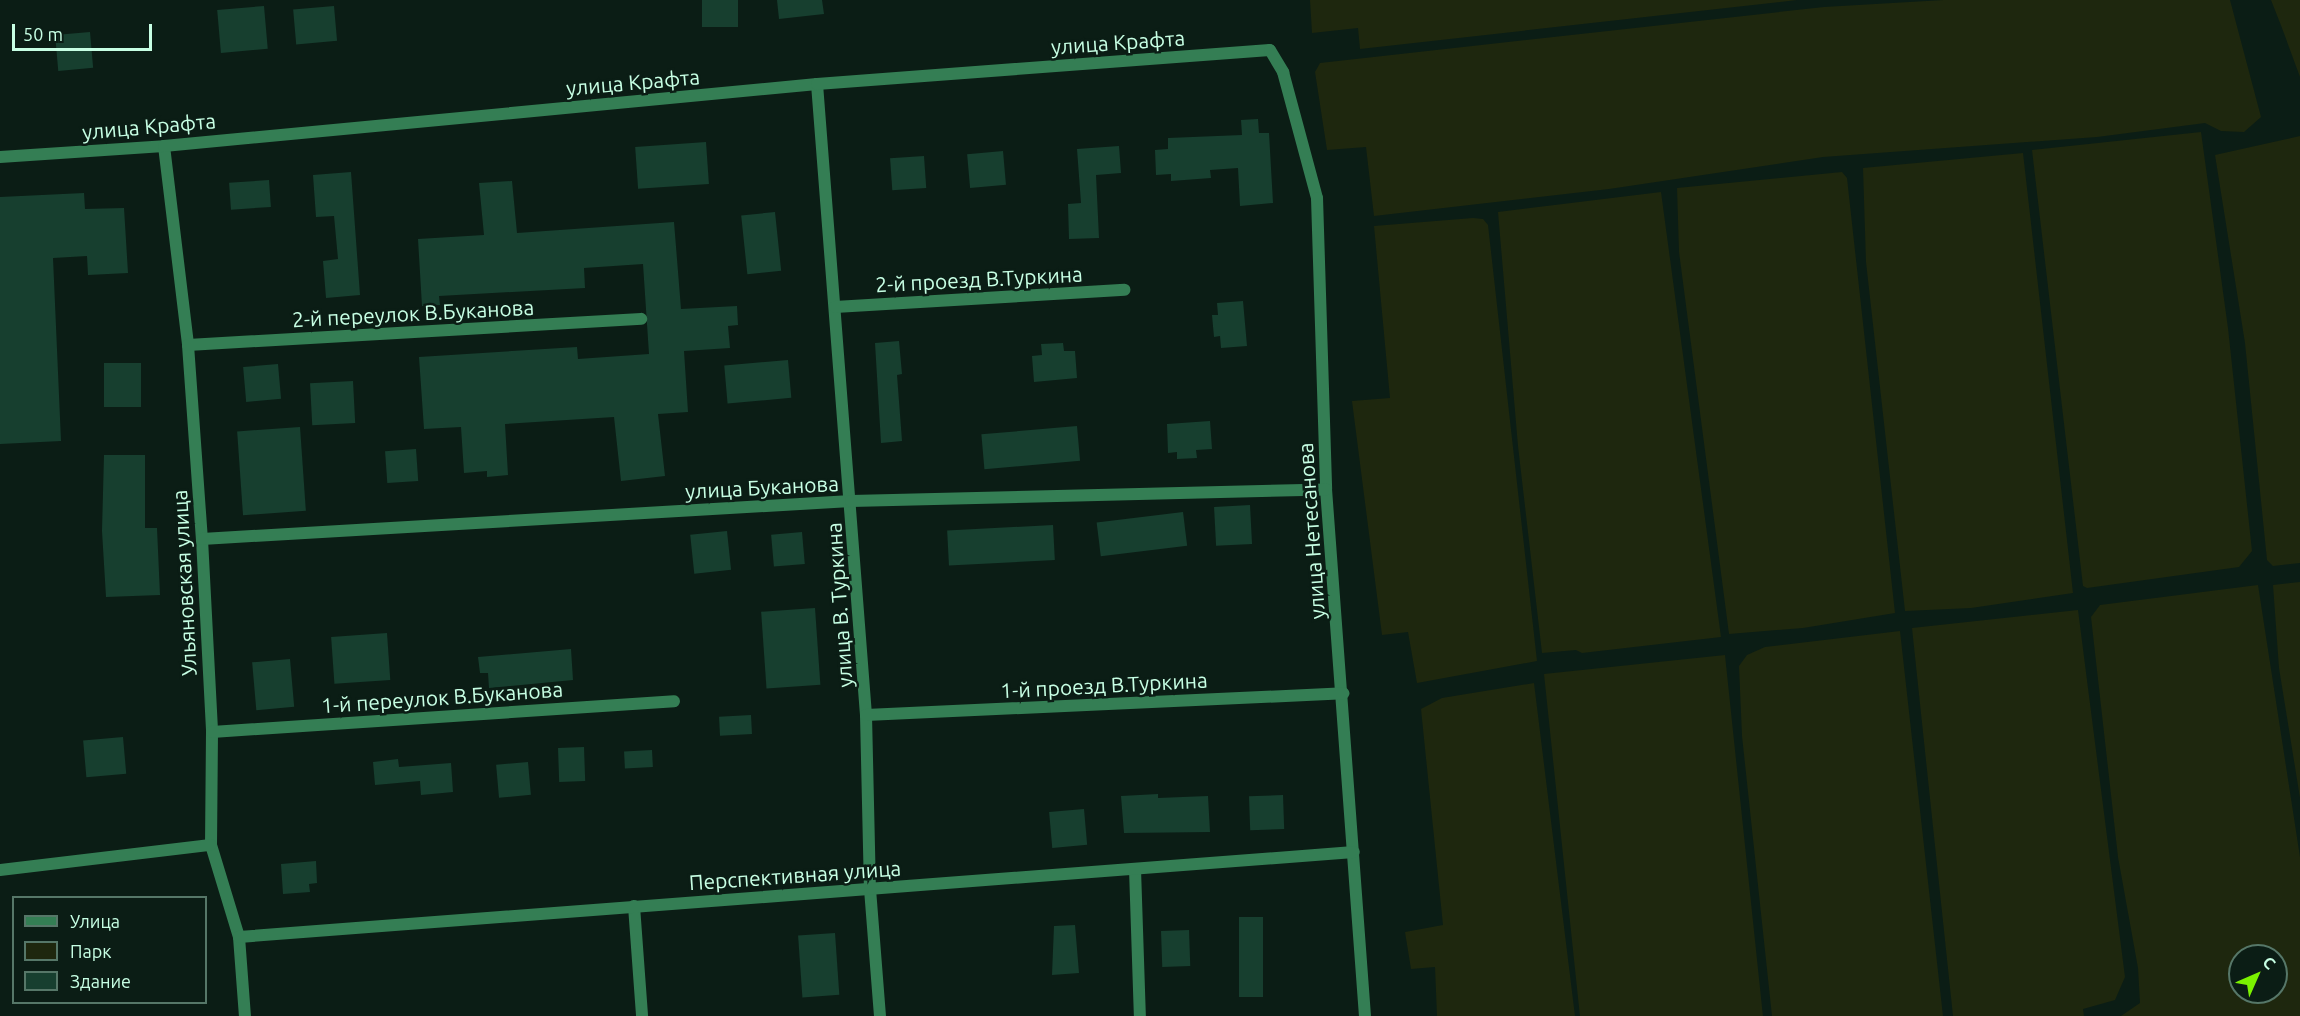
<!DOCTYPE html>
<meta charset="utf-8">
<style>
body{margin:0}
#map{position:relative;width:2300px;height:1016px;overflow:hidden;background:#0b1d15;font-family:Ubuntu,sans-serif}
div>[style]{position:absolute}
.green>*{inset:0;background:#1e270e;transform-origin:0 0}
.building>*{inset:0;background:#173f2f;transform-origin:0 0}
.minor>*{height:12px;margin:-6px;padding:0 6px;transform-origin:6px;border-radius:6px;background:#347e54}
span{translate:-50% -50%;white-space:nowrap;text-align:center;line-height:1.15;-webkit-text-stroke:5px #0b1d15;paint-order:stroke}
.street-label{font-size:21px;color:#c7ffe4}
.legend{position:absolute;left:12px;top:896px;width:195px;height:108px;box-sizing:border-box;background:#0b1d15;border:2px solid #567768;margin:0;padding:8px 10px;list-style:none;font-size:18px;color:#c7ffe4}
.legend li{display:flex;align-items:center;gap:12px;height:30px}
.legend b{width:30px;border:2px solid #567768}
.north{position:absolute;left:2228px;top:944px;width:60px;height:60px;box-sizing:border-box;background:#0b1d15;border:2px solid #567768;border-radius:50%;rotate:45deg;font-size:16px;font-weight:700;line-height:24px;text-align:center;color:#c7ffe4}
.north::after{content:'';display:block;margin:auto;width:21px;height:27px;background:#7bf200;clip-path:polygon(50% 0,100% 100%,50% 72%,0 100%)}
.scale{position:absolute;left:12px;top:24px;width:140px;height:27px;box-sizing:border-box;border:3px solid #c7ffe4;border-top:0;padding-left:8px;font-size:18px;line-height:21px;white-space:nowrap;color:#c7ffe4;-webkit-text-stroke:4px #0b1d15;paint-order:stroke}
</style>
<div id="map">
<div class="green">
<div style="clip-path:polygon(1310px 0,1797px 0,1360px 49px,1358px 28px,1312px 33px)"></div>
<div style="clip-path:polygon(1944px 0,2230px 0,2261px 117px,2244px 132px,2221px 131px,2205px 123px,2097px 137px,1823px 157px,1609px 189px,1374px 216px,1366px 147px,1327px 150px,1315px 72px,1320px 63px,1824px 7px)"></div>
<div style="clip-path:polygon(2271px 0,2300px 0,2300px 77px,2282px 28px)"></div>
<div style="clip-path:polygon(2201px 132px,2228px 328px,2252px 551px,2239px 567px,2087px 588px,2083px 586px,2032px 150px)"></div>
<div style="clip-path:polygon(2300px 136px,2300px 563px,2273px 566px,2267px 560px,2245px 343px,2215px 155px)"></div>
<div style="clip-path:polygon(2023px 153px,2073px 593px,1971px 608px,1905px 611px,1866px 262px,1863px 168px)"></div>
<div style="clip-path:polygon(1842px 172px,1847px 178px,1895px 613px,1803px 628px,1729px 634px,1679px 252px,1677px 188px)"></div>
<div style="clip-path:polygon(1661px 192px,1721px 637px,1582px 653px,1576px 650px,1542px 653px,1518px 446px,1498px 212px)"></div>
<div style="clip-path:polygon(1473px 218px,1483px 219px,1488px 225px,1537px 661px,1417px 683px,1408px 632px,1382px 635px,1352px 401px,1390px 398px,1374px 226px)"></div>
<div style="clip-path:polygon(2300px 582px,2300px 798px,2279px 668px,2273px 585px)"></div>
<div style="clip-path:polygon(evenodd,2258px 585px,2300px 857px,2300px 1016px,2121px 1016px,2140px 1003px,2138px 968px,2118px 857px,2091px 617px,2100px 605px,2258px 585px,2240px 956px,2276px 956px,2276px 992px,2240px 992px,2240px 956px)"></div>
<div style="clip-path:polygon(2078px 610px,2125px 977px,2115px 1000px,2083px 1009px,2084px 1016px,1953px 1016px,1912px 628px)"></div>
<div style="clip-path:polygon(1900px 631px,1943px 1016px,1772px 1016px,1742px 736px,1739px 666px,1747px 655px,1765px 647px)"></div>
<div style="left:1725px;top:655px;width:363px;height:182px;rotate:84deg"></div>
<div style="clip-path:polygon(1534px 683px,1575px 1016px,1437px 1016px,1435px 967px,1411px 969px,1405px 932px,1443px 925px,1421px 709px,1442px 698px)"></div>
</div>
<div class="building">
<div style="left:702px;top:0;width:36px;height:27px"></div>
<div style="clip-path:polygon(777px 0,822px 0,824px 14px,779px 19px)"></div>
<div style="left:264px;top:6px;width:43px;height:47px;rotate:85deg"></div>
<div style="left:334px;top:6px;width:35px;height:41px;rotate:85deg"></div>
<div style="left:90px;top:32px;width:36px;height:35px;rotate:85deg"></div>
<div style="clip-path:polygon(1258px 119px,1259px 133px,1269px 133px,1273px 203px,1240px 206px,1238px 168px,1210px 170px,1211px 178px,1171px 181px,1171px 174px,1156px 175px,1155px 150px,1168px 149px,1168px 138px,1242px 135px,1241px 120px)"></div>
<div style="left:706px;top:142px;width:42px;height:71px;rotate:86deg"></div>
<div style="clip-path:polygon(1119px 146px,1121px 173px,1096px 175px,1099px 238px,1069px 239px,1068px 204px,1081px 203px,1077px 149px)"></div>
<div style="left:1003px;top:151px;width:34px;height:36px;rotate:85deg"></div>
<div style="left:924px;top:156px;width:32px;height:34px;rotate:86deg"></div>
<div style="clip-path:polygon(351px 172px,360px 295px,326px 298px,323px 261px,338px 259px,334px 216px,316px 217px,313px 175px)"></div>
<div style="left:269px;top:180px;width:27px;height:40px;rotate:86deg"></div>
<div style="clip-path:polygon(512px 181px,517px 233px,674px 222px,681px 309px,737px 306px,738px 325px,728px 326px,730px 348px,684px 351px,688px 412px,658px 414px,665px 476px,621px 481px,614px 417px,505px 424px,508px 475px,487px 477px,487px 471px,464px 473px,461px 427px,424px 429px,419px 357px,577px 347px,578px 359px,649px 354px,643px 264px,584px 268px,585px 288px,439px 296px,440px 305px,422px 306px,418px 239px,484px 235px,479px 183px)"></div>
<div style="clip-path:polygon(84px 193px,85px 209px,124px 208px,128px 273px,88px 275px,87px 256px,53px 258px,61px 441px,0 444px,0 197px)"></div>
<div style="left:775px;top:212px;width:59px;height:34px;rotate:84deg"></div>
<div style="clip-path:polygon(1243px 301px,1247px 346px,1221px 348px,1220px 336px,1214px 337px,1212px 315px,1218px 315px,1217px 303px)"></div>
<div style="clip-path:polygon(899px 341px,902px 374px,897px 375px,902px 441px,881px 443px,875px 343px)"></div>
<div style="clip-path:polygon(1063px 343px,1064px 351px,1075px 351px,1077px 378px,1034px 382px,1032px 356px,1042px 355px,1041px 344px)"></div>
<div style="left:788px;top:360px;width:38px;height:64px;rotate:85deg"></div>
<div style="left:104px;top:363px;width:37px;height:44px"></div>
<div style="left:278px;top:364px;width:35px;height:35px;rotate:85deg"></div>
<div style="left:353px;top:381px;width:42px;height:43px;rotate:87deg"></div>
<div style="clip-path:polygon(1210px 421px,1212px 449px,1196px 450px,1197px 458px,1177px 459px,1177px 452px,1168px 453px,1167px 424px)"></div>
<div style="left:1077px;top:426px;width:35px;height:96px;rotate:85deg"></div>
<div style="left:300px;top:427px;width:84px;height:63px;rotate:86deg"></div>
<div style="left:416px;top:449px;width:32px;height:31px;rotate:86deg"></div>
<div style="clip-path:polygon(104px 455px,145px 455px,145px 528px,157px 528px,160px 595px,106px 597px,102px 531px)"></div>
<div style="left:1250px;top:505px;width:39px;height:36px;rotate:87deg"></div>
<div style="left:1183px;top:512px;width:34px;height:87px;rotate:83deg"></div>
<div style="left:1053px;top:525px;width:35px;height:106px;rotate:87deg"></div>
<div style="left:727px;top:531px;width:39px;height:37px;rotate:84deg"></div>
<div style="left:802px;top:532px;width:32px;height:31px;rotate:85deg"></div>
<div style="left:815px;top:608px;width:77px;height:54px;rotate:86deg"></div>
<div style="left:387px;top:633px;width:47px;height:56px;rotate:86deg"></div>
<div style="clip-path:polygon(571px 649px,573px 680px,489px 688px,488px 673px,480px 673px,478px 657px)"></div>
<div style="left:290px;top:659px;width:48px;height:38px;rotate:85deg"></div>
<div style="left:751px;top:715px;width:19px;height:32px;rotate:87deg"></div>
<div style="left:123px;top:737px;width:37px;height:40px;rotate:85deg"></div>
<div style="left:584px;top:747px;width:34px;height:26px;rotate:88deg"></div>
<div style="left:652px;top:750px;width:17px;height:28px;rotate:87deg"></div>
<div style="clip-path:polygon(398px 759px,399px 767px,451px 763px,453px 792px,421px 795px,420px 781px,375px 785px,373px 762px)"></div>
<div style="left:528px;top:762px;width:33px;height:32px;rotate:85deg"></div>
<div style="clip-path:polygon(1158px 794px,1158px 798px,1208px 796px,1210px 832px,1124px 833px,1121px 796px)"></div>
<div style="left:1283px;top:795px;width:34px;height:34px;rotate:88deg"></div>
<div style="left:1084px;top:809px;width:36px;height:35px;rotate:85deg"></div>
<div style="clip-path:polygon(316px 861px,317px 883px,309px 884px,310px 892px,283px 894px,281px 864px)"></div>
<div style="left:1239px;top:917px;width:24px;height:80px"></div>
<div style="clip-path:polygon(1075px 925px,1079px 973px,1052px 975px,1054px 926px)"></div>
<div style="left:1189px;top:930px;width:36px;height:28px;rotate:88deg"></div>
<div style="left:835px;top:933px;width:62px;height:37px;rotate:86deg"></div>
</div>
<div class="minor">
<div style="left:817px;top:84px;width:633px;rotate:85.56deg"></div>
<div style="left:866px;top:715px;width:174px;rotate:88.7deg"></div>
<div style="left:870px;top:889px;width:127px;rotate:85.5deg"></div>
<div style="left:164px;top:146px;width:200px;rotate:83.1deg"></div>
<div style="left:188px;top:345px;width:195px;rotate:85.9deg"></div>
<div style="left:202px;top:539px;width:193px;rotate:87deg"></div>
<div style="left:212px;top:732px;width:113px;rotate:90.5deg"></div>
<div style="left:211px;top:845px;width:96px;rotate:73.1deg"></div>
<div style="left:239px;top:937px;width:79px;rotate:85.7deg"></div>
<div style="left:0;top:157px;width:164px;rotate:-3.8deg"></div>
<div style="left:164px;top:146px;width:656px;rotate:-5.42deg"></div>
<div style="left:817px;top:84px;width:454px;rotate:-4.3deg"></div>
<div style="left:1270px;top:50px;width:26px;rotate:59deg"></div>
<div style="left:1283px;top:72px;width:131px;rotate:74.9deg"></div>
<div style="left:1317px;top:198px;width:291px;rotate:88.2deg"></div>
<div style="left:1326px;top:489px;width:528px;rotate:85.77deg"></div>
<div style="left:835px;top:307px;width:290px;rotate:-3.4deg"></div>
<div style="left:188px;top:345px;width:454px;rotate:-3.3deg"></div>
<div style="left:202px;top:539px;width:650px;rotate:-3.35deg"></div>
<div style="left:851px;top:501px;width:475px;rotate:-1.4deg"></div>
<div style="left:866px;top:715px;width:478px;rotate:-2.6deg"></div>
<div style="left:212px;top:732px;width:463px;rotate:-3.8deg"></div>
<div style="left:1135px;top:869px;width:147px;rotate:88.1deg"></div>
<div style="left:0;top:870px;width:212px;rotate:-6.8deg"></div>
<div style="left:634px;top:906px;width:110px;rotate:85.8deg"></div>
<div style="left:239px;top:937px;width:1118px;rotate:-4.36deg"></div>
</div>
<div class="street-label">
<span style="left:1118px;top:42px;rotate:-4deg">улица Крафта</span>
<span style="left:633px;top:82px;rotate:-5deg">улица Крафта</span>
<span style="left:149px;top:126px;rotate:-5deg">улица Крафта</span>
<span style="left:979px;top:279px;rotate:-3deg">2-й проезд В.Туркина</span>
<span style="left:413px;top:313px;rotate:-3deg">2-й переулок В.Буканова</span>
<span style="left:762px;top:487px;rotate:-3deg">улица Буканова</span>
<span style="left:1311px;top:531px;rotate:-94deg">улица Нетесанова</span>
<span style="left:184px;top:583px;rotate:-93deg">Ульяновская улица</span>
<span style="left:839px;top:605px;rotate:-94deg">улица В. Туркина</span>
<span style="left:1104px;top:685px;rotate:-3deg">1-й проезд В.Туркина</span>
<span style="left:442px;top:697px;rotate:-4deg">1-й переулок В.Буканова</span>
<span style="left:795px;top:875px;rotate:-4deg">Перспективная улица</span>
</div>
<ul class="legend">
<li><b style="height:8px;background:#347e54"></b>Улица</li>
<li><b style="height:16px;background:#1e270e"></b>Парк</li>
<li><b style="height:16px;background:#173f2f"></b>Здание</li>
</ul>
<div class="north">С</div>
<div class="scale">50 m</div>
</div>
